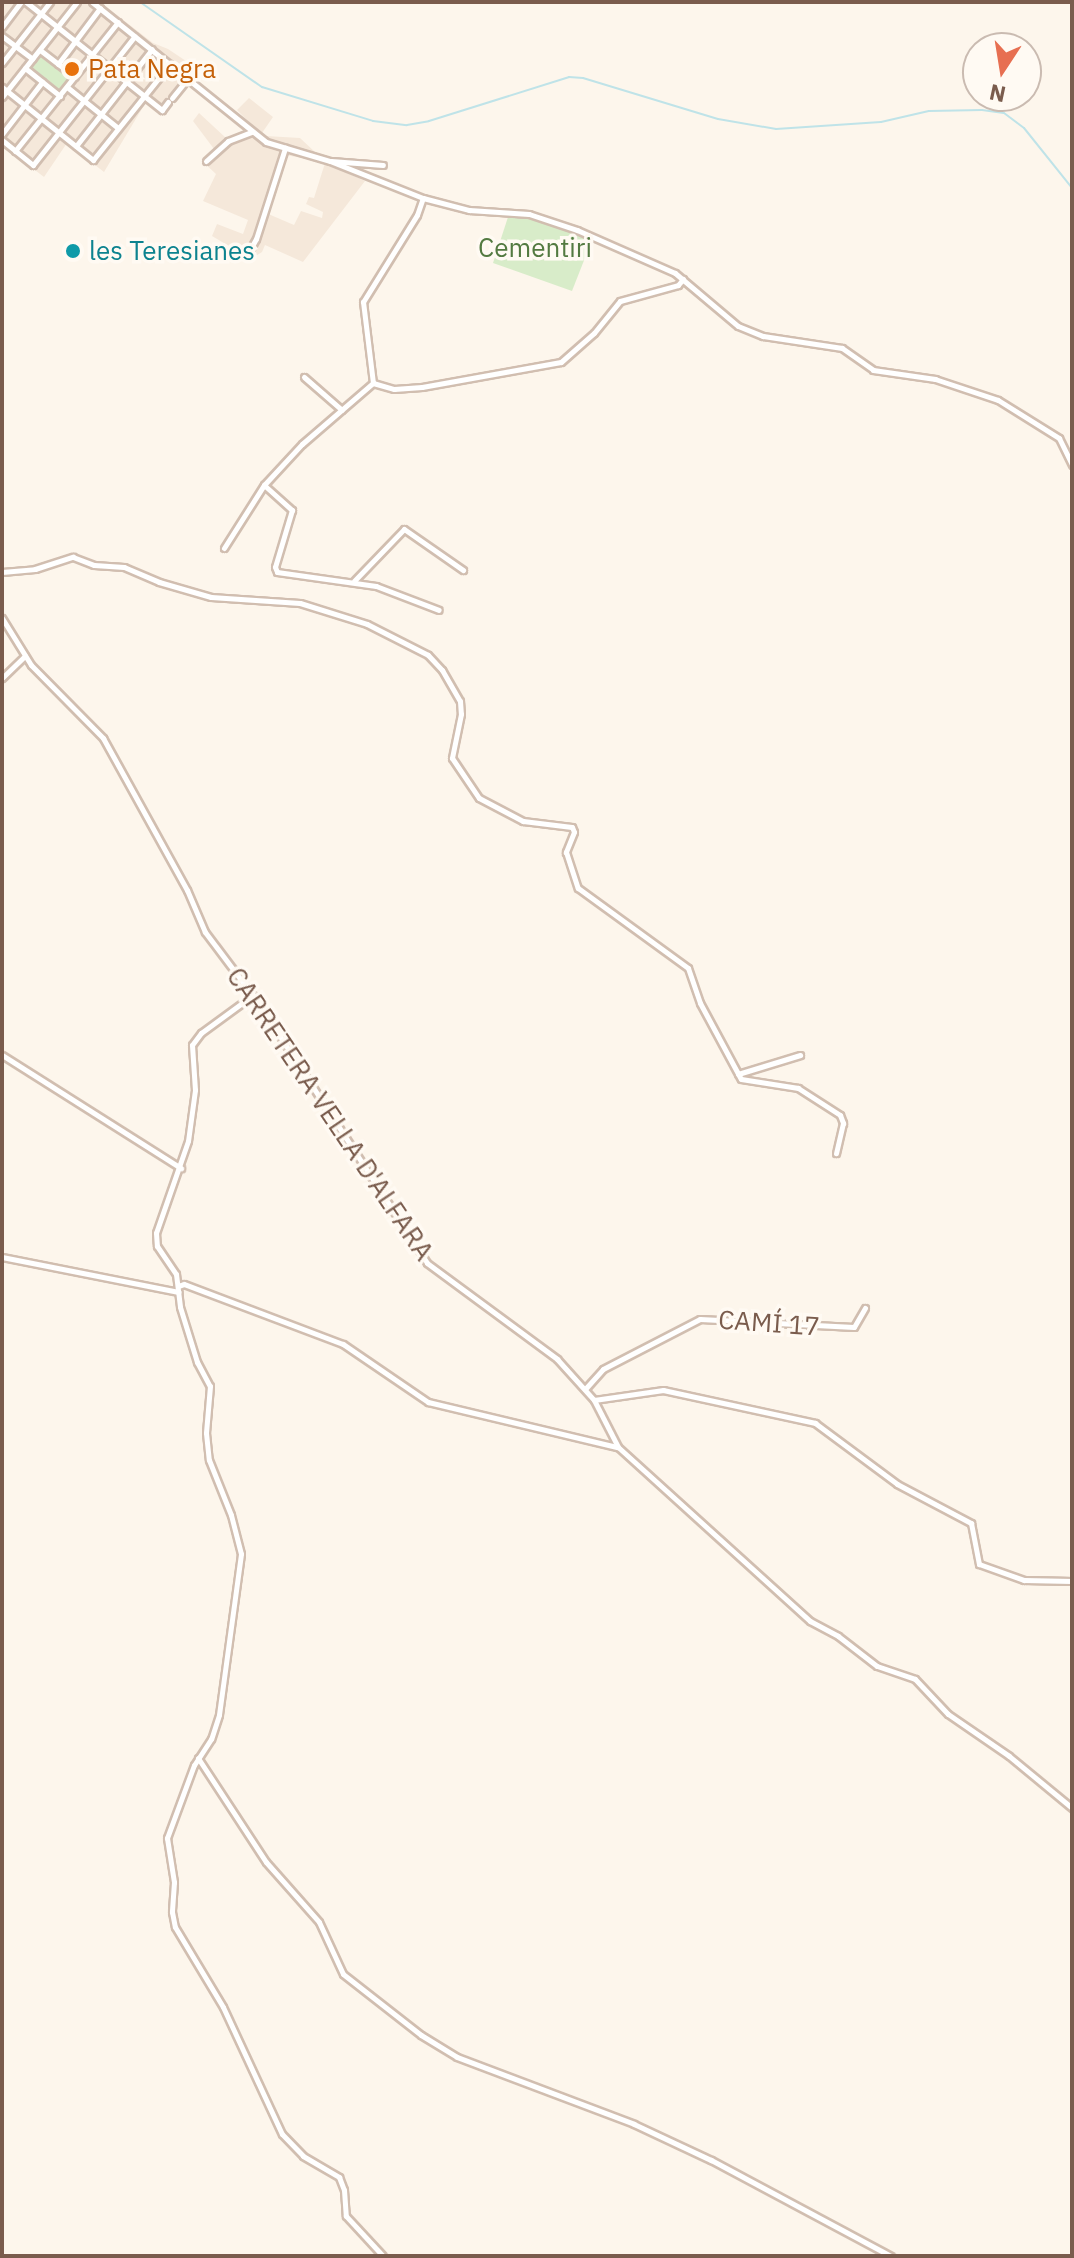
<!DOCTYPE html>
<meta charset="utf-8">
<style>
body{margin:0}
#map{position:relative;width:1074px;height:2258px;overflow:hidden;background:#fdf6ec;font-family:"IBM Plex Sans",sans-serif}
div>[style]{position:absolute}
.residential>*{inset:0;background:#f5e8da}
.green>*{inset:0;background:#d8ecc9;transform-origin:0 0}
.stream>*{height:2px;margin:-1px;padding:0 1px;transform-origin:1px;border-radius:1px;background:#bfe3e8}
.roads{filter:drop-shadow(2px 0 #d1beb0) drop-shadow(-2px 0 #d1beb0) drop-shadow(0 2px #d1beb0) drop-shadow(0 -2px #d1beb0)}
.street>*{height:5px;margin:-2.5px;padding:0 2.5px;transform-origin:2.5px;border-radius:2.5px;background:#fff}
.dots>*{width:22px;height:22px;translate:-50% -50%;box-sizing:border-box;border:4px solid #fffaf3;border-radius:50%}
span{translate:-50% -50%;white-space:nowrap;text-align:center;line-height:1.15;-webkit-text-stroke:7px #fffaf3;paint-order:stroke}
.food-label{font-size:26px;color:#c56008}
.left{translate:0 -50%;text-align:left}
.park-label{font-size:26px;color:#537a41}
.culture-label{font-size:26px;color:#0d838f}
.street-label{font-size:26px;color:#7a5c4d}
.frame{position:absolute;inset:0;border:4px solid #7a5c4d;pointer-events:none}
.north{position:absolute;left:962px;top:32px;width:80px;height:80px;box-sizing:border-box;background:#fffaf3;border:2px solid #cabbb1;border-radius:50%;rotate:192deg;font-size:22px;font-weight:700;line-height:32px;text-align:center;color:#7a5c4d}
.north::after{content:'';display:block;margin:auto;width:28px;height:36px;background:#e76f51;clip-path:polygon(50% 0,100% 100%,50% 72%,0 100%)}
</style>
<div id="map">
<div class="residential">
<div style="clip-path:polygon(2px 2px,105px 2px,104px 5px,153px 43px,168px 49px,198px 69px,162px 114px,146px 102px,104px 172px,67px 143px,44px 177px,2px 145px)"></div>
<div style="clip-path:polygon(249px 98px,273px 117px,262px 133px,266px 136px,300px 138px,316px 153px,314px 160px,285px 155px,266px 213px,294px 225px,301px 211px,322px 218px,323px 212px,306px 204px,309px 197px,314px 198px,325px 163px,365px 181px,303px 262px,265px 245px,262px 252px,251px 259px,212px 236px,217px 224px,243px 234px,248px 220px,203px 201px,216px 174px,202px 161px,214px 149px,193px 121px,199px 113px,226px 138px,247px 131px,251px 124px,237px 110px)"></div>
</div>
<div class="green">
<div style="left:40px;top:53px;width:39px;height:19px;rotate:38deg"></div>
<div style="clip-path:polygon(509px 214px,537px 219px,592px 240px,572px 291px,493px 263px)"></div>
</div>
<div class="stream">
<div style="left:140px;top:2px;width:149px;rotate:34.9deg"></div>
<div style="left:262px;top:87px;width:116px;rotate:17deg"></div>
<div style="left:373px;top:121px;width:34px;rotate:7deg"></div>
<div style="left:407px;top:125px;width:22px;rotate:-10deg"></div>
<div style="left:429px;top:121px;width:147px;rotate:-17.4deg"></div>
<div style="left:569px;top:77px;width:14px;rotate:4deg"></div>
<div style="left:583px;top:78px;width:141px;rotate:16.9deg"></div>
<div style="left:718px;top:119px;width:59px;rotate:9.8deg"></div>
<div style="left:776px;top:129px;width:105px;rotate:-3.8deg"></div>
<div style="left:881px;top:122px;width:49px;rotate:-12.9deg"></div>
<div style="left:929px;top:111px;width:53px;rotate:-1.1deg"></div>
<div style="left:982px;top:110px;width:22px;rotate:8deg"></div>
<div style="left:1004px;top:113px;width:25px;rotate:37deg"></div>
<div style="left:1024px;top:128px;width:77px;rotate:51.3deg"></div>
</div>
<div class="roads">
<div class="street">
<div style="left:26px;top:2px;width:174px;rotate:38.5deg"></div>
<div style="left:162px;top:110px;width:10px;rotate:-53deg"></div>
<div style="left:92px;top:2px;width:223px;rotate:38.8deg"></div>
<div style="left:266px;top:142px;width:67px;rotate:16.5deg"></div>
<div style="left:330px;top:161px;width:100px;rotate:21.7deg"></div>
<div style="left:423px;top:198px;width:48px;rotate:14.6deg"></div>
<div style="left:469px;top:210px;width:60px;rotate:3.8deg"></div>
<div style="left:529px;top:214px;width:51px;rotate:18.4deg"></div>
<div style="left:577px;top:230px;width:107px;rotate:23.7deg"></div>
<div style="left:675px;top:273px;width:82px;rotate:40.1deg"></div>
<div style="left:738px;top:326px;width:27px;rotate:22deg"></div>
<div style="left:763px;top:336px;width:80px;rotate:8.6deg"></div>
<div style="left:842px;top:348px;width:38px;rotate:35deg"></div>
<div style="left:873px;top:370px;width:63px;rotate:8.3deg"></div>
<div style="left:935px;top:379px;width:66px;rotate:18.4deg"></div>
<div style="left:998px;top:400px;width:72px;rotate:31.9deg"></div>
<div style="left:1059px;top:438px;width:30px;rotate:64deg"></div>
<div style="left:2px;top:27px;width:31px;rotate:-53deg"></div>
<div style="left:2px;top:36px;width:38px;rotate:37deg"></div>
<div style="left:40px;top:50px;width:44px;rotate:37.6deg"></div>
<div style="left:2px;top:63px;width:78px;rotate:-51.8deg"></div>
<div style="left:58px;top:64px;width:70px;rotate:-53.1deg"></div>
<div style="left:25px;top:68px;width:45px;rotate:38.7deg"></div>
<div style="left:2px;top:87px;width:117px;rotate:38.7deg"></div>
<div style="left:93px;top:160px;width:123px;rotate:-51.3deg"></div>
<div style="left:67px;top:87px;width:65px;rotate:38.8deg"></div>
<div style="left:2px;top:97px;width:121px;rotate:-51.7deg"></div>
<div style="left:172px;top:98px;width:26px;rotate:-51deg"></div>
<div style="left:2px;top:134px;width:66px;rotate:-52.4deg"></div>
<div style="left:2px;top:140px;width:40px;rotate:39deg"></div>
<div style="left:33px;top:165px;width:164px;rotate:-51.7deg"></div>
<div style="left:76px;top:146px;width:123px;rotate:-51.9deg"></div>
<div style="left:15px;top:151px;width:165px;rotate:-51.4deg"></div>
<div style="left:206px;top:161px;width:30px;rotate:-42deg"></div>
<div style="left:228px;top:141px;width:26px;rotate:-21deg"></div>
<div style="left:331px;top:161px;width:52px;rotate:4.4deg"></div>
<div style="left:247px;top:255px;width:18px;rotate:-61deg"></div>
<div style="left:256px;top:239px;width:96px;rotate:-72.3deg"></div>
<div style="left:304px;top:377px;width:50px;rotate:41deg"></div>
<div style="left:373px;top:383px;width:22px;rotate:16deg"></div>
<div style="left:394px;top:389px;width:28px;rotate:-4deg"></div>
<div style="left:422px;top:387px;width:141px;rotate:-10.2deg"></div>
<div style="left:561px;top:362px;width:44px;rotate:-41.3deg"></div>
<div style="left:594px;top:333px;width:41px;rotate:-50.9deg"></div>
<div style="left:620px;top:301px;width:60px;rotate:-15.4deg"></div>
<div style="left:678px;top:285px;width:8px;rotate:-50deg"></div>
<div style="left:264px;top:485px;width:38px;rotate:42deg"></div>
<div style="left:292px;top:510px;width:59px;rotate:106.6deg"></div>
<div style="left:275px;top:567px;width:5px;rotate:68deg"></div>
<div style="left:277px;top:572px;width:100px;rotate:8deg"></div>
<div style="left:376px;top:586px;width:67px;rotate:20.9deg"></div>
<div style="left:224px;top:548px;width:75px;rotate:-57.6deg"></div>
<div style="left:264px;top:485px;width:56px;rotate:-47.2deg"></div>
<div style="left:302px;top:444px;width:94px;rotate:-40.7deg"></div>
<div style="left:373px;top:383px;width:82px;rotate:-97deg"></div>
<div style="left:363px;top:302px;width:102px;rotate:-58.2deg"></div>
<div style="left:417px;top:215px;width:18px;rotate:-71deg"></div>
<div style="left:2px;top:572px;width:33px;rotate:-5deg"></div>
<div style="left:35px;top:569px;width:40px;rotate:-18deg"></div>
<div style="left:73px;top:557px;width:22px;rotate:21deg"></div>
<div style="left:94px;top:565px;width:30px;rotate:4deg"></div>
<div style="left:124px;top:567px;width:38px;rotate:23deg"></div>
<div style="left:159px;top:582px;width:54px;rotate:16.1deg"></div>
<div style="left:211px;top:597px;width:89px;rotate:3.9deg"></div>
<div style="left:300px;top:603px;width:70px;rotate:17.4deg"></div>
<div style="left:367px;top:624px;width:68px;rotate:26.9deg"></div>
<div style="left:428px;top:655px;width:21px;rotate:47deg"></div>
<div style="left:442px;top:670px;width:36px;rotate:60deg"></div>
<div style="left:460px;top:701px;width:13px;rotate:86deg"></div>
<div style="left:461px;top:714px;width:45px;rotate:101.6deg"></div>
<div style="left:452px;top:758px;width:48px;rotate:56deg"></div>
<div style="left:479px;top:798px;width:50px;rotate:27.6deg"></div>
<div style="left:523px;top:821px;width:49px;rotate:7deg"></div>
<div style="left:572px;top:827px;width:5px;rotate:68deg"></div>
<div style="left:574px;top:832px;width:22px;rotate:112deg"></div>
<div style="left:566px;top:852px;width:38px;rotate:72deg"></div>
<div style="left:578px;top:888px;width:136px;rotate:36deg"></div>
<div style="left:688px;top:968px;width:37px;rotate:71deg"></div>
<div style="left:700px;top:1003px;width:86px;rotate:61.7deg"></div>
<div style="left:741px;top:1079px;width:58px;rotate:9deg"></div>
<div style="left:798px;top:1088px;width:50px;rotate:32.7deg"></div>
<div style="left:840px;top:1115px;width:9px;rotate:69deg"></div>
<div style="left:843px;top:1123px;width:31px;rotate:103deg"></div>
<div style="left:354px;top:581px;width:72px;rotate:-46.1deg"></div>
<div style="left:404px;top:529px;width:72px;rotate:34.8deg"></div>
<div style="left:2px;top:618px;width:55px;rotate:58.3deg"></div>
<div style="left:31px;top:665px;width:103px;rotate:45.4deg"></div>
<div style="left:103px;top:738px;width:174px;rotate:61.1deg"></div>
<div style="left:187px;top:890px;width:46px;rotate:66.8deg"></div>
<div style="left:205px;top:932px;width:86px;rotate:53deg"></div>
<div style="left:257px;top:1001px;width:312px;rotate:57deg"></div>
<div style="left:427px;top:1263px;width:162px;rotate:36.4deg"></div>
<div style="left:557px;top:1359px;width:55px;rotate:47.9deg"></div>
<div style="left:594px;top:1400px;width:53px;rotate:62.9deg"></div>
<div style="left:618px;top:1447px;width:259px;rotate:42.2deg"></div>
<div style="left:810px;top:1621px;width:32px;rotate:28deg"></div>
<div style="left:838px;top:1636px;width:49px;rotate:37.6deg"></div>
<div style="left:877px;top:1666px;width:40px;rotate:18.9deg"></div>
<div style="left:915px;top:1679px;width:48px;rotate:46.7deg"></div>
<div style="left:948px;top:1714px;width:74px;rotate:34.5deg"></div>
<div style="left:1009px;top:1756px;width:82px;rotate:39.5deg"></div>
<div style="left:2px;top:678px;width:32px;rotate:-44deg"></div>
<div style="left:253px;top:995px;width:64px;rotate:143.8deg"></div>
<div style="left:201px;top:1033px;width:15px;rotate:127deg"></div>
<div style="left:192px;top:1045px;width:45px;rotate:86.2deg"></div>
<div style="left:195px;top:1090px;width:51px;rotate:97.8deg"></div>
<div style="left:188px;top:1141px;width:97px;rotate:109.2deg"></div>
<div style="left:156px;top:1233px;width:13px;rotate:86deg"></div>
<div style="left:157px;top:1246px;width:34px;rotate:56deg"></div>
<div style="left:176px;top:1274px;width:33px;rotate:83deg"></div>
<div style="left:180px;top:1307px;width:58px;rotate:72.8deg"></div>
<div style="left:197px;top:1362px;width:27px;rotate:62deg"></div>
<div style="left:210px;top:1386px;width:47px;rotate:94.9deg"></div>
<div style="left:206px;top:1433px;width:27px;rotate:84deg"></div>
<div style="left:209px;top:1460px;width:59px;rotate:68.2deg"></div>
<div style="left:231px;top:1515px;width:40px;rotate:75.6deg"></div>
<div style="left:241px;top:1554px;width:162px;rotate:97.8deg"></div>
<div style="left:219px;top:1715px;width:25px;rotate:108deg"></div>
<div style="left:211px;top:1739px;width:31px;rotate:123deg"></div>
<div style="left:194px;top:1765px;width:78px;rotate:110.3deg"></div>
<div style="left:167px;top:1838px;width:45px;rotate:81deg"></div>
<div style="left:174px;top:1882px;width:30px;rotate:94deg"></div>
<div style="left:172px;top:1912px;width:15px;rotate:79deg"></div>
<div style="left:175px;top:1927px;width:93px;rotate:59deg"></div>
<div style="left:223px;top:2007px;width:140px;rotate:65.1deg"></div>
<div style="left:282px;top:2134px;width:30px;rotate:46deg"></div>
<div style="left:303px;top:2156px;width:42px;rotate:30.3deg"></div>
<div style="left:339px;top:2177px;width:14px;rotate:69deg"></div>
<div style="left:344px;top:2190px;width:26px;rotate:86deg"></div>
<div style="left:346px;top:2216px;width:54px;rotate:47.2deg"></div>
<div style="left:2px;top:1055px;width:212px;rotate:32.3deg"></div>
<div style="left:738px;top:1074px;width:65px;rotate:-17deg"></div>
<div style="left:2px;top:1257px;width:180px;rotate:11.2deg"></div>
<div style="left:178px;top:1286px;width:6px;rotate:-18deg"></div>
<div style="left:184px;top:1284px;width:170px;rotate:20.7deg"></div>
<div style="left:343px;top:1344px;width:103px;rotate:34.3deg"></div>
<div style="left:428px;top:1402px;width:194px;rotate:13.4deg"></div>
<div style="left:586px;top:1388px;width:25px;rotate:-48deg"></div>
<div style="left:603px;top:1369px;width:109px;rotate:-27.3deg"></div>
<div style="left:700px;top:1319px;width:154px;rotate:3deg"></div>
<div style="left:854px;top:1327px;width:22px;rotate:-60deg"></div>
<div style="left:594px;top:1400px;width:70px;rotate:-8.2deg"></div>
<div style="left:663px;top:1390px;width:156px;rotate:12.2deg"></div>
<div style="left:815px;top:1423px;width:102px;rotate:36.6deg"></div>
<div style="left:897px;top:1484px;width:84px;rotate:27.8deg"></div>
<div style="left:971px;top:1523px;width:42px;rotate:79deg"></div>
<div style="left:979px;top:1564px;width:48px;rotate:19.6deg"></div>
<div style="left:1024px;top:1580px;width:48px;rotate:1.2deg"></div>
<div style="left:198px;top:1758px;width:124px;rotate:56.8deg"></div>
<div style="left:266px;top:1862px;width:80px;rotate:48.5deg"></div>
<div style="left:319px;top:1922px;width:57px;rotate:65.2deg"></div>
<div style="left:343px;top:1974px;width:99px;rotate:38deg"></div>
<div style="left:421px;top:2035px;width:42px;rotate:31.4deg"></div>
<div style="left:457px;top:2057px;width:189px;rotate:20.7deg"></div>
<div style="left:634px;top:2124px;width:85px;rotate:25.1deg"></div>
<div style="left:711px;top:2160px;width:204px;rotate:28.1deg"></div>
</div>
</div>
<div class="dots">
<div style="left:72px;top:69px;background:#e8710a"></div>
<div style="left:73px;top:251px;background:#0f9aa8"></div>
</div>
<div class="food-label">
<span class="left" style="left:88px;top:69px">Pata Negra</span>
</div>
<div class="park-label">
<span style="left:535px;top:248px">Cementiri</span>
</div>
<div class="culture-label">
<span class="left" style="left:89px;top:251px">les Teresianes</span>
</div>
<div class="street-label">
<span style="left:330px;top:1114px;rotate:56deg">CARRETERA VELLA D'ALFARA</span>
<span style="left:769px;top:1323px;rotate:4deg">CAMÍ 17</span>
</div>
<div class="frame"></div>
<div class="north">N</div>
</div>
